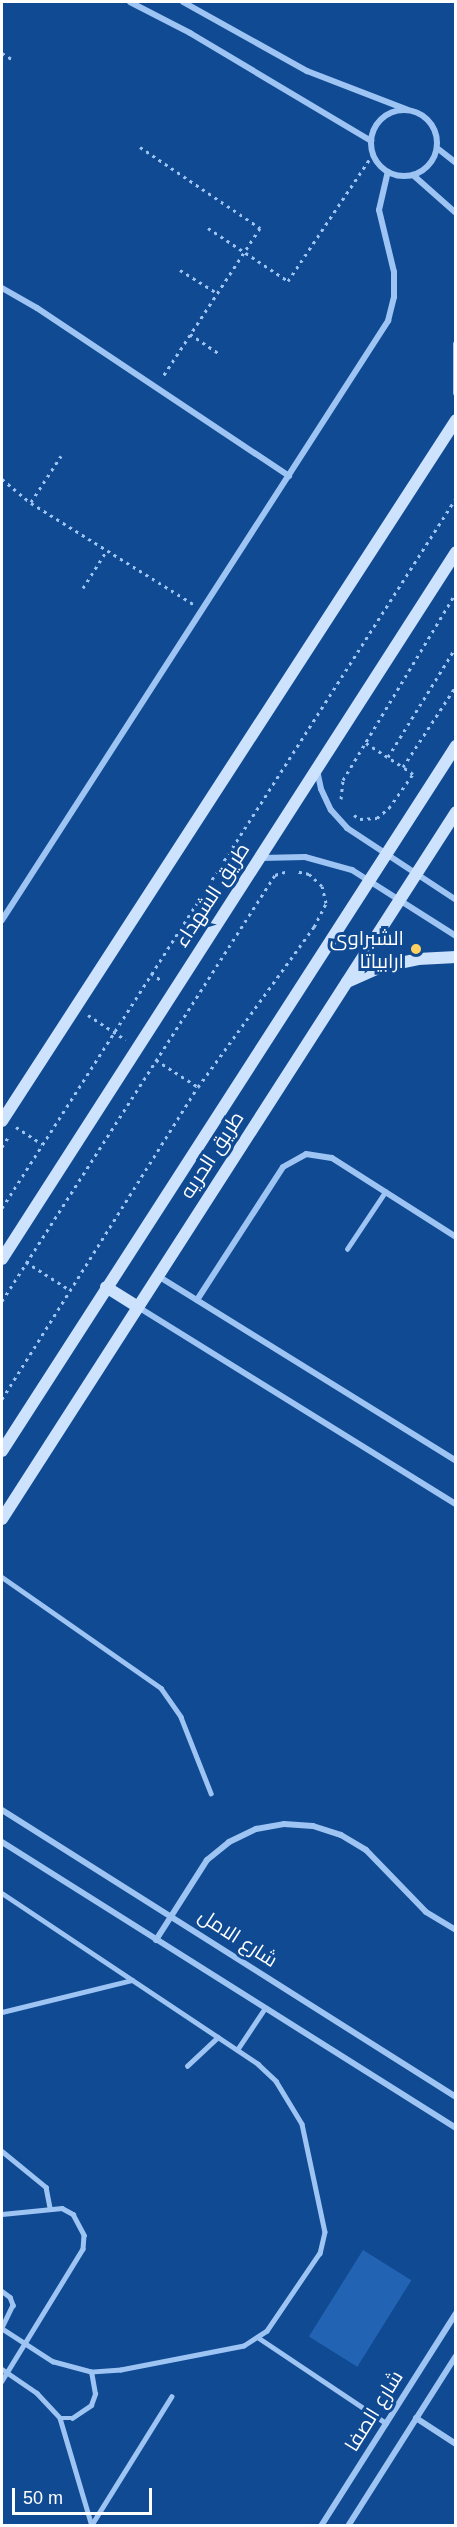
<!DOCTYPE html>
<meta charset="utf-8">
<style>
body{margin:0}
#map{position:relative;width:457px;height:2527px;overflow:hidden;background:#104a93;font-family:Helvetica,Cairo,sans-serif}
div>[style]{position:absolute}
.green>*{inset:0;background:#2264b3;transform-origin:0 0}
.path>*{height:3px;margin-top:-1.5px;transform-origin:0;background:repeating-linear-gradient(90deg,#9dc4f3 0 3px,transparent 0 7.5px)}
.lane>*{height:4.5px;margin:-2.25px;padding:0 2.25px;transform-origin:2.25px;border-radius:2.25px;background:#9dc4f3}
.street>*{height:6px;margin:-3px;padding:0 3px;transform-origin:3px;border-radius:3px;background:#9dc4f3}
.street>.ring{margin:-3px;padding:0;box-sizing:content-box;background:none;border:6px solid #9dc4f3;border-radius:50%}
.secondary>*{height:12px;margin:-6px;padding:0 6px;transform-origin:6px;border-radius:6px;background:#cde2fd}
.dots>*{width:16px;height:16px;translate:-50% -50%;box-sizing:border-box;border:3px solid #104a93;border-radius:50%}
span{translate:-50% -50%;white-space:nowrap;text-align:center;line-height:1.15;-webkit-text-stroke:6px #104a93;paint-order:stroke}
.street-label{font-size:20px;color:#fff}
.poi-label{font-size:20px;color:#fff}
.right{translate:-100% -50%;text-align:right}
.frame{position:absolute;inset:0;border:3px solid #fff;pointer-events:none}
.scale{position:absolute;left:12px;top:2488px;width:140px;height:27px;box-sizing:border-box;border:3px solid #fff;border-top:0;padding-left:8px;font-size:18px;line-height:21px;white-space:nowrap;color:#fff;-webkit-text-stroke:4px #104a93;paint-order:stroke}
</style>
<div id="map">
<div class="green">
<div style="left:363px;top:2250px;width:57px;height:102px;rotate:32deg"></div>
</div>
<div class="path">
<div style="left:2px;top:53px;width:13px;rotate:32deg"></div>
<div style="left:140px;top:147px;width:145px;rotate:34deg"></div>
<div style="left:260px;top:228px;width:177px;rotate:123.2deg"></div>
<div style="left:208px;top:228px;width:96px;rotate:33.5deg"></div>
<div style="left:288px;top:281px;width:153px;rotate:-56.2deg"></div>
<div style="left:180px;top:270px;width:44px;rotate:31.9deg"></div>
<div style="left:190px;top:334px;width:34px;rotate:34deg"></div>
<div style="left:2px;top:479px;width:38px;rotate:40deg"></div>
<div style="left:31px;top:503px;width:191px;rotate:31.9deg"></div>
<div style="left:31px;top:502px;width:55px;rotate:-56.9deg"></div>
<div style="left:83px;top:588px;width:45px;rotate:-57.7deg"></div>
<div style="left:366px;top:743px;width:44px;rotate:33deg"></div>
<div style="left:388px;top:757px;width:129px;rotate:-58.3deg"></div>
<div style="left:341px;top:799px;width:19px;rotate:-84deg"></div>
<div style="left:343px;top:780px;width:218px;rotate:-58.9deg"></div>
<div style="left:354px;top:815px;width:7px;rotate:34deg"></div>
<div style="left:360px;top:819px;width:17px;rotate:-3deg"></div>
<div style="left:377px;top:818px;width:16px;rotate:-40deg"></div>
<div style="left:389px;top:808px;width:42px;rotate:-54.8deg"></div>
<div style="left:413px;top:774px;width:12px;rotate:-145deg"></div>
<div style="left:403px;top:767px;width:97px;rotate:-56.8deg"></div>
<div style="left:151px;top:973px;width:14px;rotate:36deg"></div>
<div style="left:88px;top:1015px;width:45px;rotate:33.3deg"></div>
<div style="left:156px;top:1060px;width:50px;rotate:32.7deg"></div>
<div style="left:16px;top:1127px;width:31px;rotate:33deg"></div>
<div style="left:2px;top:1147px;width:15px;rotate:-58deg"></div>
<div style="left:2px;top:1208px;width:843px;rotate:-57.4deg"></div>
<div style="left:26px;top:1262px;width:52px;rotate:32.5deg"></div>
<div style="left:2px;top:1301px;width:506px;rotate:-57.35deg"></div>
<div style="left:275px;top:875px;width:14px;rotate:-17deg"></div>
<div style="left:2px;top:1399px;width:368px;rotate:-57.9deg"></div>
<div style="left:198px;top:1087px;width:198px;rotate:-54.1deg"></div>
<div style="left:314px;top:927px;width:27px;rotate:-63deg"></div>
<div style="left:326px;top:903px;width:17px;rotate:-103deg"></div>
<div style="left:322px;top:886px;width:18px;rotate:-137deg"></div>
<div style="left:309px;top:874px;width:14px;rotate:-168deg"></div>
</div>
<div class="lane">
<div style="left:347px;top:1249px;width:69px;rotate:-56.3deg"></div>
<div style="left:2px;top:1577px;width:194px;rotate:34.9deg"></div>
<div style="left:161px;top:1688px;width:35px;rotate:55deg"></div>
<div style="left:181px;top:1717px;width:82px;rotate:68.5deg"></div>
<div style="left:2px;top:1893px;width:308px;rotate:33.7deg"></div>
<div style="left:258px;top:2064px;width:25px;rotate:43deg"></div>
<div style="left:276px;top:2081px;width:50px;rotate:58.8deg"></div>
<div style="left:302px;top:2124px;width:110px;rotate:78deg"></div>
<div style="left:325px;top:2232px;width:22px;rotate:103deg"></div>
<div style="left:320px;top:2253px;width:94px;rotate:124.2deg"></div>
<div style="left:267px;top:2331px;width:27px;rotate:147deg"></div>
<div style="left:244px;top:2346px;width:125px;rotate:169deg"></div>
<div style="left:121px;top:2370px;width:30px;rotate:176deg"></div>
<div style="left:91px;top:2372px;width:39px;rotate:-165deg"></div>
<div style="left:53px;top:2362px;width:61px;rotate:-147.1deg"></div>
<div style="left:2px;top:2012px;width:134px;rotate:-13.8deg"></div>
<div style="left:237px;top:2050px;width:50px;rotate:-56.3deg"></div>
<div style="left:187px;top:2066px;width:42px;rotate:-43.1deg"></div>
<div style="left:2px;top:2151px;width:57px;rotate:39.3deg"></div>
<div style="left:46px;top:2187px;width:20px;rotate:79deg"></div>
<div style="left:2px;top:2214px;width:60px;rotate:-5.7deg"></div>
<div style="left:62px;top:2208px;width:13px;rotate:29deg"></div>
<div style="left:73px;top:2214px;width:24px;rotate:62deg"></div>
<div style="left:84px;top:2235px;width:14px;rotate:94deg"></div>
<div style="left:83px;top:2249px;width:155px;rotate:121.5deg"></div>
<div style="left:2px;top:2291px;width:10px;rotate:37deg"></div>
<div style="left:10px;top:2297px;width:9px;rotate:69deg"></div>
<div style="left:13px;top:2305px;width:25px;rotate:116deg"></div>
<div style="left:259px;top:2338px;width:153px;rotate:33.8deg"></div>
<div style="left:2px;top:2369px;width:42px;rotate:34.4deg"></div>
<div style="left:37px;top:2393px;width:34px;rotate:47deg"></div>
<div style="left:60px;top:2418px;width:113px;rotate:73.5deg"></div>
<div style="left:60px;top:2418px;width:12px"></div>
<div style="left:72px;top:2418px;width:23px;rotate:-34deg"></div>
<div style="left:91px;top:2405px;width:12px;rotate:-70deg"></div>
<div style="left:95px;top:2394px;width:22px;rotate:-100deg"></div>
<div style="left:92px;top:2524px;width:150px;rotate:-58.1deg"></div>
</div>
<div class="street">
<div style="left:130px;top:2px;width:68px;rotate:27.3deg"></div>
<div style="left:190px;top:33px;width:211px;rotate:30.8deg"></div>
<div style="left:183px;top:2px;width:142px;rotate:29.1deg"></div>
<div style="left:307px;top:71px;width:108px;rotate:21.1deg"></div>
<div class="ring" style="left:371px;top:110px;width:60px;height:60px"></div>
<div style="left:437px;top:148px;width:24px;rotate:38deg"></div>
<div style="left:413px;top:175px;width:57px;rotate:41.5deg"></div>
<div style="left:2px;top:288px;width:40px;rotate:29.7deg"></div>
<div style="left:37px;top:308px;width:303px;rotate:33.7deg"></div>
<div style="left:456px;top:344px;width:49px;rotate:90deg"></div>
<div style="left:317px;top:770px;width:19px;rotate:78deg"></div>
<div style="left:321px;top:789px;width:23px;rotate:65deg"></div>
<div style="left:331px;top:810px;width:24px;rotate:48deg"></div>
<div style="left:347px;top:828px;width:131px;rotate:33.4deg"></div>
<div style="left:261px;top:858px;width:44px;rotate:-1.3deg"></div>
<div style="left:305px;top:857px;width:49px;rotate:15.5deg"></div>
<div style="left:352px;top:870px;width:123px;rotate:32.4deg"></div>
<div style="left:2px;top:920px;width:713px;rotate:-57.2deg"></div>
<div style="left:388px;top:321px;width:25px;rotate:-76deg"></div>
<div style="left:394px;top:297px;width:25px;rotate:-90deg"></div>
<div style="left:394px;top:272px;width:64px;rotate:-103.6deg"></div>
<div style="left:379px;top:210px;width:39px;rotate:-77deg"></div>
<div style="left:158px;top:1276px;width:351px;rotate:31.8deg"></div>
<div style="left:197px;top:1300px;width:158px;rotate:-57.1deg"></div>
<div style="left:283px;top:1167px;width:26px;rotate:-29deg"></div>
<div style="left:306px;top:1154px;width:26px;rotate:9deg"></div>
<div style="left:332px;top:1158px;width:147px;rotate:32.5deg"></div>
<div style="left:138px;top:1307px;width:374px;rotate:31.8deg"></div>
<div style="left:2px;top:1810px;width:537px;rotate:32.3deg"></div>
<div style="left:2px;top:1842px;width:537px;rotate:32.21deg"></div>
<div style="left:156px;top:1940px;width:95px;rotate:-57.5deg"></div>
<div style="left:207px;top:1860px;width:28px;rotate:-39deg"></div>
<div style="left:229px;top:1842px;width:30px;rotate:-26deg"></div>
<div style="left:256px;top:1829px;width:28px;rotate:-10deg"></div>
<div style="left:284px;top:1824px;width:29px;rotate:4deg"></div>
<div style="left:313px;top:1826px;width:29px;rotate:18deg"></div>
<div style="left:341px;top:1835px;width:29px;rotate:31deg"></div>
<div style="left:366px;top:1850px;width:86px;rotate:45.9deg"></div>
<div style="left:426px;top:1912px;width:35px;rotate:31deg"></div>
<div style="left:416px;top:2418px;width:48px;rotate:33deg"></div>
<div style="left:321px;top:2526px;width:252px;rotate:-57.6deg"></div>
<div style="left:348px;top:2526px;width:201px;rotate:-57.6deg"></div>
</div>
<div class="secondary">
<div style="left:347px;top:982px;width:37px;rotate:-24deg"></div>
<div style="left:381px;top:967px;width:38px;rotate:-12deg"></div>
<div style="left:418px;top:959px;width:38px;rotate:-3deg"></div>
<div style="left:2px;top:1121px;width:835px;rotate:-57.07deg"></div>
<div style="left:2px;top:1259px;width:840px;rotate:-57.29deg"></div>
<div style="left:106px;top:1287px;width:38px;rotate:32deg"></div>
<div style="left:2px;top:1451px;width:839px;rotate:-57.22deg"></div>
<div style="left:2px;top:1519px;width:840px;rotate:-57.29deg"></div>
</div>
<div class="dots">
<div style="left:416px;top:949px;background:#ffd160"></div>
</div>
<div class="street-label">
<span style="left:212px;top:895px;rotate:-57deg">طريق الشهداء</span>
<span style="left:212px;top:1155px;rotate:-57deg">طريق الحريه</span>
<span style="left:238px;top:1938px;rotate:33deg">شارع الامل</span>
<span style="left:374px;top:2411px;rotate:-58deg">شارع الصفا</span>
</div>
<div class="poi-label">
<span class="right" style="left:404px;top:950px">الشبراوى<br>ارابياتا</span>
</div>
<div class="frame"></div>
<div class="scale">50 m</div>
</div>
